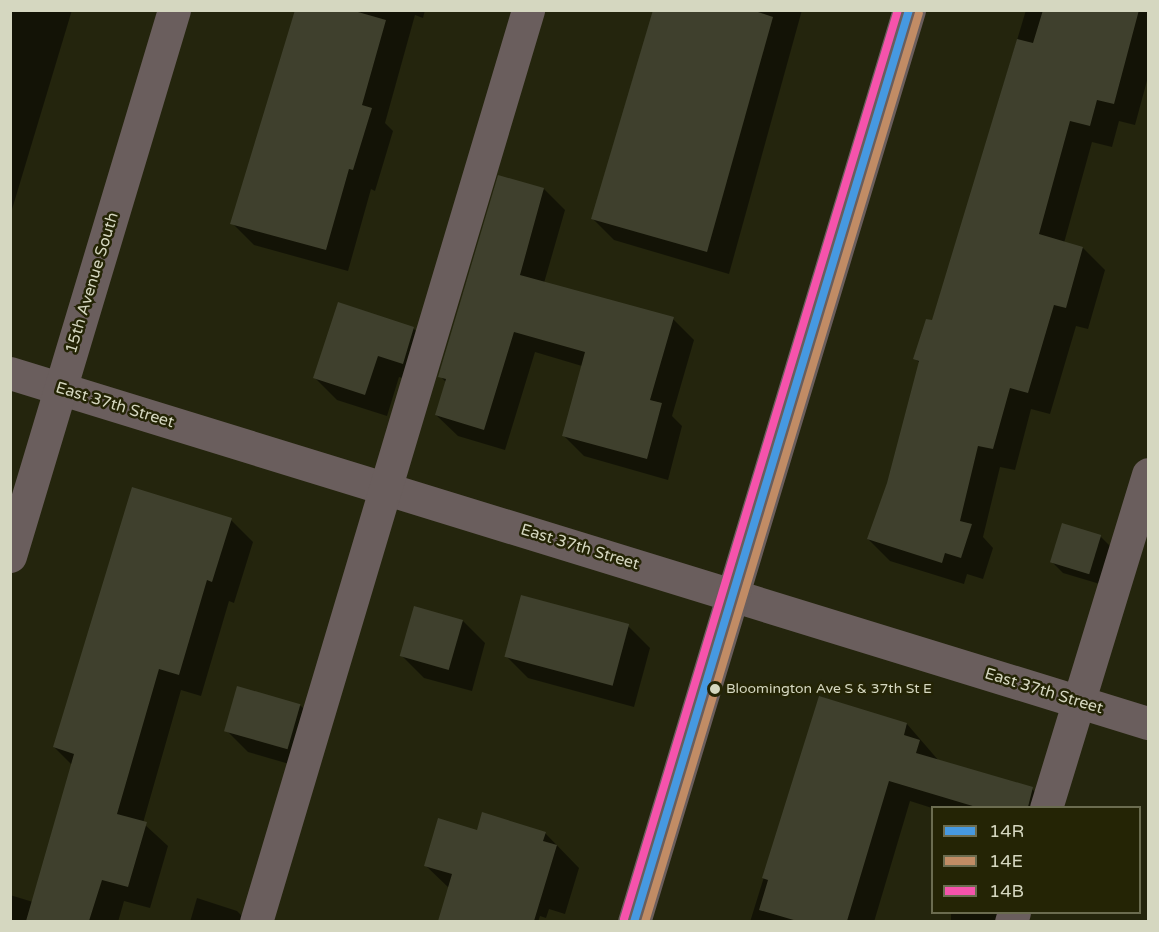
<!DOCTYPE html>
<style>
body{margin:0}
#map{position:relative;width:1159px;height:932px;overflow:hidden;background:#24250d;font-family:"Varela Round",sans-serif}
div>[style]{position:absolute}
.shadow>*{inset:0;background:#0007;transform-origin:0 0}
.building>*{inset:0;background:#3f402d;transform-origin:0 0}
.minor>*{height:33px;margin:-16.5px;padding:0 16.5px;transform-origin:16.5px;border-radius:16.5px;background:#6a5e5d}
.bus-1>*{height:8px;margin:-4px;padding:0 4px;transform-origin:4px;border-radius:4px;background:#4699e1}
.bus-2>*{height:8px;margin:-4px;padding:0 4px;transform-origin:4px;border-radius:4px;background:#c18c65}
.bus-3>*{height:8px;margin:-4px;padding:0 4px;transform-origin:4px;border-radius:4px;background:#f653ac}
.dots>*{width:16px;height:16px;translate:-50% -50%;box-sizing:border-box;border:3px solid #242405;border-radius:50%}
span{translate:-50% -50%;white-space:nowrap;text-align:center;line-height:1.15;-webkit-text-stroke:5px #242405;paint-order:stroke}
.bus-label{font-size:14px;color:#d5d7c0}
.left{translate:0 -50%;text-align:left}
.street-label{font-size:16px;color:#d5d7c0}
.frame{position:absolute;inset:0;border:12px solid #d5d7c0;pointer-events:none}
.legend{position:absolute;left:931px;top:806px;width:210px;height:108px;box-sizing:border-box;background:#242405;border:2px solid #6b6c50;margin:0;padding:8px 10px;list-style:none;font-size:18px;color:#d5d7c0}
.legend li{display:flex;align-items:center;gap:12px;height:30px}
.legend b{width:30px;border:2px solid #6b6c50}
</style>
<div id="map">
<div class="shadow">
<div style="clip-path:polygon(10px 10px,72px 10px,10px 216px)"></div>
<div style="clip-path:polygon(296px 10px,425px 10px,423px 18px,415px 15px,385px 123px,393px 131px,375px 191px,371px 189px,348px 271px,254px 245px,232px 223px)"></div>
<div style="clip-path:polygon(654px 10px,802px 10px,729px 274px,614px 240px,592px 218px)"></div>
<div style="clip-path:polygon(1026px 10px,1148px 10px,1148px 77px,1135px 125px,1119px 121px,1112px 147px,1092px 142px,1064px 243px,1083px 248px,1105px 270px,1088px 329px,1076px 326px,1050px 414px,1031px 409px,1015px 470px,1000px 467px,983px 537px,993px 548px,983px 579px,967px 574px,964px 584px,890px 561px,868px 539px,888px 484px,920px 363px,915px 359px,933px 322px)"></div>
<div style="clip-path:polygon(544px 189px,565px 210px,544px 283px,673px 319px,694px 340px,672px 416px,682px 426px,668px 480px,584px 456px,563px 435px,582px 366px,535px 352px,505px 450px,458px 436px,436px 415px,446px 382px,440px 376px)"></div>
<div style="clip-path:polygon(413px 328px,435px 350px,425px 385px,399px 377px,387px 416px,337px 400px,315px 378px)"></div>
<div style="clip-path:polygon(231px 520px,253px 542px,234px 603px,229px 601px,201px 696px,181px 690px,143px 823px,168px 846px,150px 908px,124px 901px,118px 922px,10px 922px,10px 895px,33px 902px,72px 765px,54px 747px)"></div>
<div style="clip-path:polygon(1100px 536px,1111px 547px,1100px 584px,1063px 573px,1052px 562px)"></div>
<div style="clip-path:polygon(463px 621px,485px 643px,472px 691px,424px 678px,402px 656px)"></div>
<div style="clip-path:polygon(628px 626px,650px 648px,634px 707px,528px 678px,506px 656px)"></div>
<div style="clip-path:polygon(238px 688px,301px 706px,323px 728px,310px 770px,248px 752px,226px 730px)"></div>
<div style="clip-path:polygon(820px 697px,907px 724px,939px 761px,1032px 789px,1051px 808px,932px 808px,910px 801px,874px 922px,750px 922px)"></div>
<div style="clip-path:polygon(478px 832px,545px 833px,579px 868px,565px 914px,549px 909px,546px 918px,540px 916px,538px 922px,439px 922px,449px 888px,425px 865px)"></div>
<div style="clip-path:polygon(197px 898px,237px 911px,248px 922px,190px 922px)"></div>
<div style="left:951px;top:912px;width:73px;height:10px"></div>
</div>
<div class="building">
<div style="clip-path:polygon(295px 10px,351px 10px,386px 20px,362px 105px,372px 108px,353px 170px,349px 169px,326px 250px,230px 224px)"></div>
<div style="clip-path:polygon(653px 10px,752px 10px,773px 17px,707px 252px,591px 219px)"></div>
<div style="clip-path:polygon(1043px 10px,1139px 10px,1114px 104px,1097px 100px,1090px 126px,1070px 121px,1039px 234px,1083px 247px,1066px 308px,1054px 305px,1028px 393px,1010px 388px,993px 449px,978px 446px,960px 521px,972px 524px,961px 558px,945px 553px,942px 563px,867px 539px,887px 483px,919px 361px,913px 359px,926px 319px,932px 320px,1017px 39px,1033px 43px)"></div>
<div style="clip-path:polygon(498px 175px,544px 188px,520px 275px,674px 317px,650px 400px,662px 403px,647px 459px,562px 436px,585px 352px,514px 332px,484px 430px,435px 415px,446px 379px,438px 377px)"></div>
<div style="clip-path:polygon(338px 302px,414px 327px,403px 364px,378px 356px,365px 395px,313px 378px)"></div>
<div style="clip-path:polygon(132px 487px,232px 518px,212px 582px,207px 580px,179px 675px,159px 669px,117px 814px,147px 822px,128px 887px,102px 880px,89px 921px,26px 921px,74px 754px,53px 747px)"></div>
<div style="left:1062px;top:523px;width:41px;height:41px;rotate:17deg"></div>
<div style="left:521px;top:595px;width:112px;height:64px;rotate:15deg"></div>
<div style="left:414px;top:606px;width:51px;height:52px;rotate:16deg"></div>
<div style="left:237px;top:686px;width:66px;height:47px;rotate:16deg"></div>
<div style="clip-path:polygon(819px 696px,907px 723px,904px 735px,920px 740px,916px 753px,1033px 787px,1028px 807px,976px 807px,889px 781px,847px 921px,797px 921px,759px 910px,768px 880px,762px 878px)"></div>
<div style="clip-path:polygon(482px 812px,546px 832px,543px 841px,557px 845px,534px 921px,438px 921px,452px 874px,424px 866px,438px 818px,477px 830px)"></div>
</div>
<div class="minor">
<div style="left:10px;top:373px;width:1191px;rotate:17.1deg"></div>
<div style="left:10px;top:556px;width:570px;rotate:-73.28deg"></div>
<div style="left:1046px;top:808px;width:349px;rotate:-73deg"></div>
<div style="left:256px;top:922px;width:952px;rotate:-73.39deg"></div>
<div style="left:634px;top:922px;width:953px;rotate:-73.22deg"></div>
<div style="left:1011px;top:922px;width:10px;rotate:-73deg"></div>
</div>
<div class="bus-1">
<div style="left:634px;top:922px;width:953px;rotate:-73.22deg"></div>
</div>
<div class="bus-2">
<div style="left:645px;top:922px;width:949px;rotate:-73.23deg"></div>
</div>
<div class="bus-3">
<div style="left:624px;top:919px;width:949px;rotate:-73.23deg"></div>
</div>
<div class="dots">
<div style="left:715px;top:689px;background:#d5d7c0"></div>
</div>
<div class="bus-label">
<span class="left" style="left:726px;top:689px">Bloomington Ave S &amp; 37th St E</span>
</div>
<div class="street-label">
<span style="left:92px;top:283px;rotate:-73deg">15th Avenue South</span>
<span style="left:115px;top:405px;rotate:17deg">East 37th Street</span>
<span style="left:580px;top:547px;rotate:17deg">East 37th Street</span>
<span style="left:1044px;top:691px;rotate:17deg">East 37th Street</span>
</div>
<div class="frame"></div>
<ul class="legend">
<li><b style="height:8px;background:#4699e1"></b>14R</li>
<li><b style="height:8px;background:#c18c65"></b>14E</li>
<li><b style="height:8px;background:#f653ac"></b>14B</li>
</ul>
</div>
